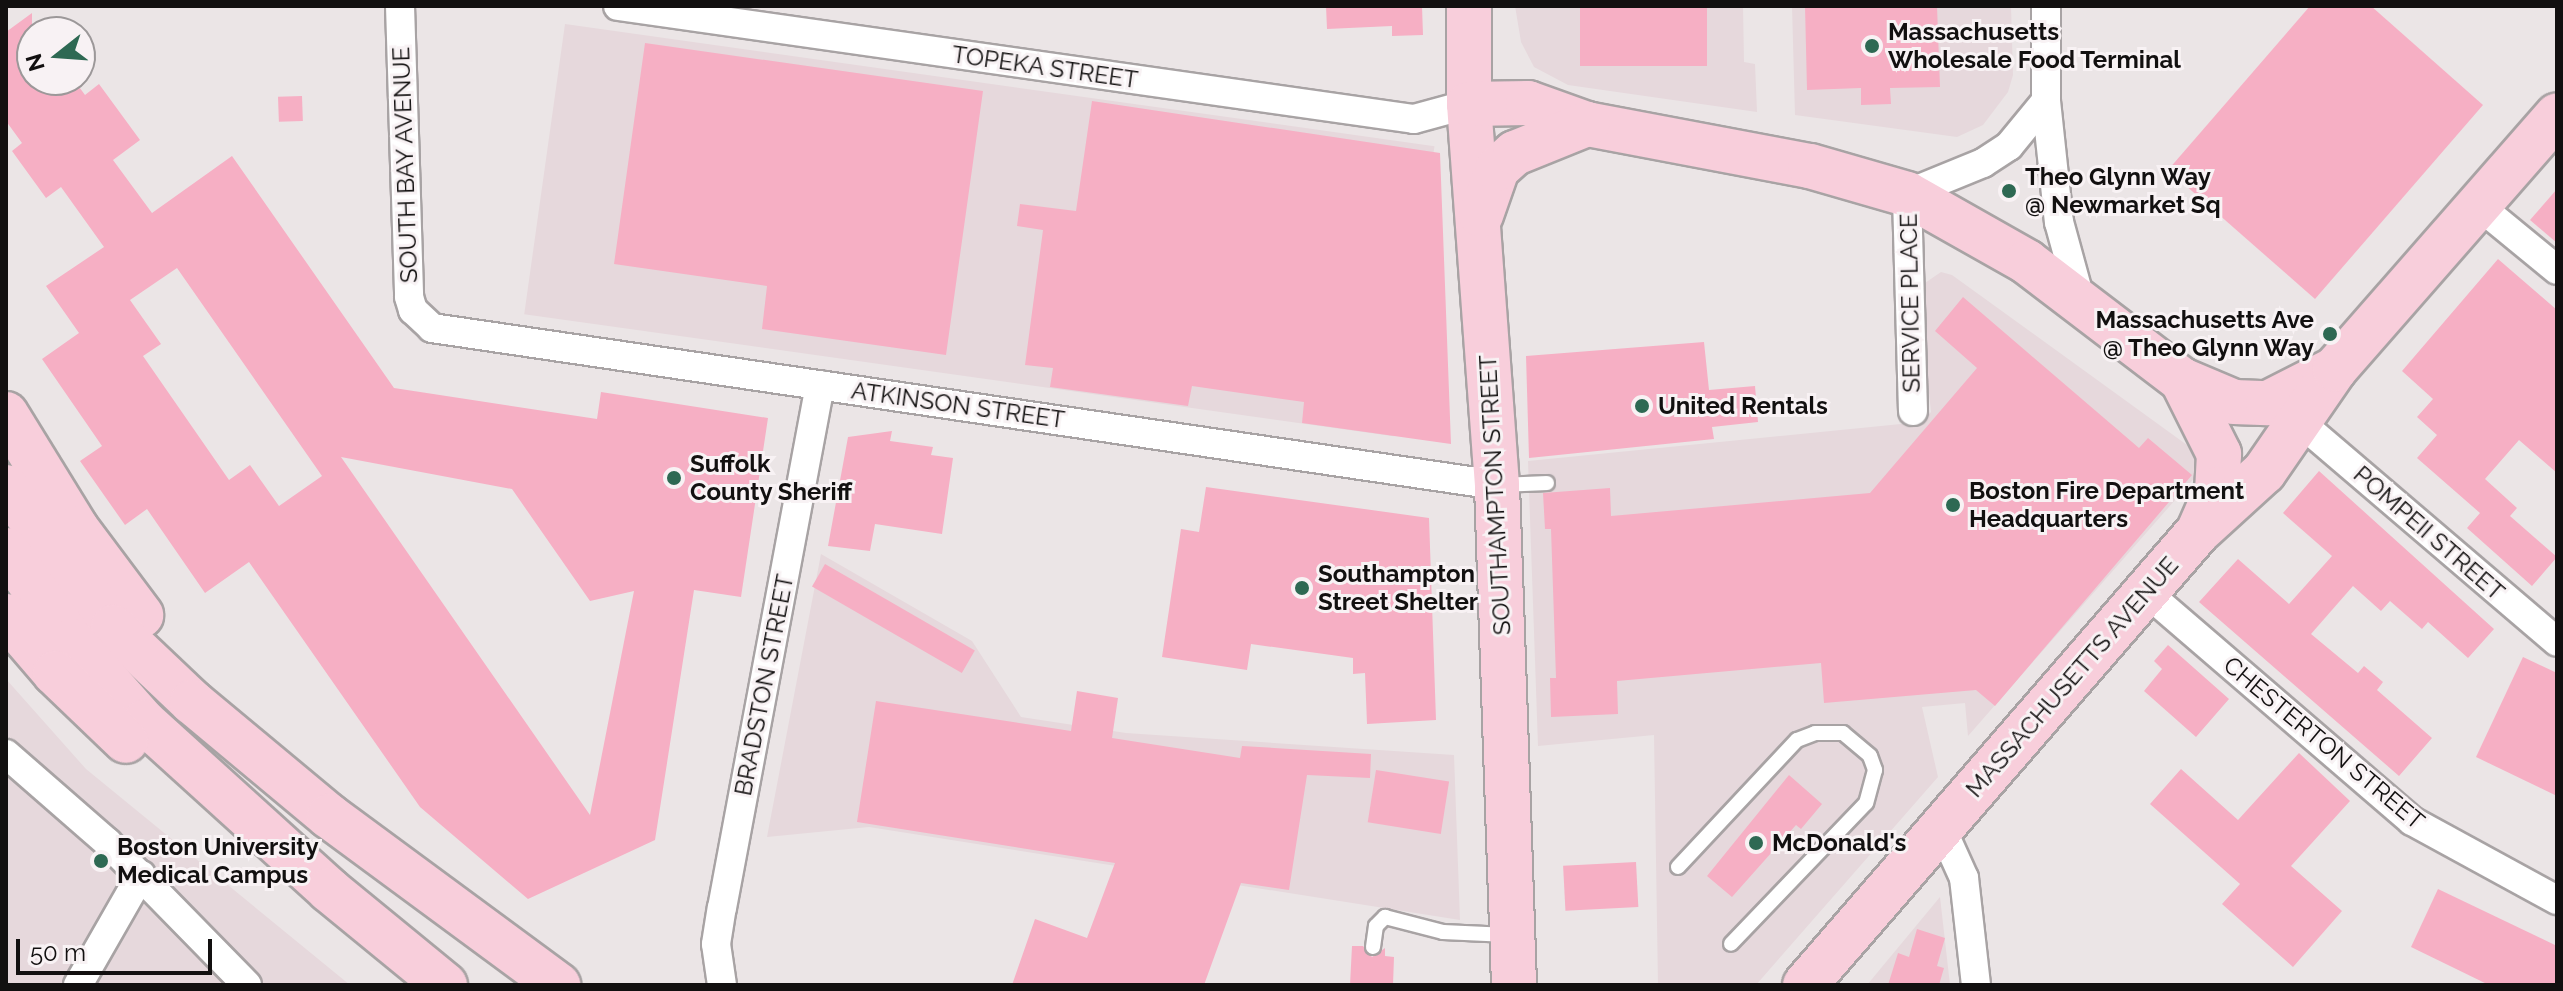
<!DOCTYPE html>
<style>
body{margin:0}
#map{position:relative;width:2563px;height:991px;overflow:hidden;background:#ebe5e6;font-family:Raleway,sans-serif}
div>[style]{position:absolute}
.built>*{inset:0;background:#e6d8dc;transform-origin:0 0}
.building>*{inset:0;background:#f6afc4;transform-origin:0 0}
.roads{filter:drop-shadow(2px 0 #a8a3a4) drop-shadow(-2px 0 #a8a3a4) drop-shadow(0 2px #a8a3a4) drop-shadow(0 -2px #a8a3a4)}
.lane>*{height:14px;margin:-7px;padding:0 7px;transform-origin:7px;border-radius:7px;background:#fff}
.street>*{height:28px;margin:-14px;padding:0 14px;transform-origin:14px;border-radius:14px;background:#fff}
.primary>*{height:44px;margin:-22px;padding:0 22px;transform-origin:22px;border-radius:22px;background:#f8cedb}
.dots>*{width:22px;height:22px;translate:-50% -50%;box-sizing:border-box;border:4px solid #f8f2f4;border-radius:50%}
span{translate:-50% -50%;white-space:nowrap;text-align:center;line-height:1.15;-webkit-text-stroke:6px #f8f2f4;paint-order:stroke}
.poi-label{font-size:24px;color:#121010;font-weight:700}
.left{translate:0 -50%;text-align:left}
.right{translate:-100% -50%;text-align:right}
.street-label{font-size:24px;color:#121010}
.frame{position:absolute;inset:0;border:8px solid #121010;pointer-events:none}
.north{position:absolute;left:16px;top:16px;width:80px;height:80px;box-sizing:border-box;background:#f8f2f4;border:2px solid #9c9899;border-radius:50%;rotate:253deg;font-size:22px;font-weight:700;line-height:32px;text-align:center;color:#121010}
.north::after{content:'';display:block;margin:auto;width:28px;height:36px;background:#2e6953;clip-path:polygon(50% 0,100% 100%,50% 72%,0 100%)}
.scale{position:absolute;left:16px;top:939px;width:196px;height:36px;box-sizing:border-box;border:4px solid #121010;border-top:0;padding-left:10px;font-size:24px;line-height:28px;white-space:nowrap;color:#121010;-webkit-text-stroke:6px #f8f2f4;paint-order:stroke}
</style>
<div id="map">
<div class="built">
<div style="clip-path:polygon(1515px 6px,1743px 6px,1744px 62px,1755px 64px,1757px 112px,1568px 85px,1534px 67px,1521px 42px)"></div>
<div style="clip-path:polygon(1792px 6px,2011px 6px,2013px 75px,2008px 92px,1983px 125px,1957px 137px,1795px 115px)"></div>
<div style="left:565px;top:24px;width:878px;height:293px;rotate:8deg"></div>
<div style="clip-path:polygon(1941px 272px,1952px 275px,2187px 445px,2198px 464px,2197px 475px,1968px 736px,1965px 703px,1922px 707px,1938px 777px,1756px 985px,1658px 985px,1654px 735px,1538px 746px,1528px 461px,1921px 422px,1931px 412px,1919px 297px,1922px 285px)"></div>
<div style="clip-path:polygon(821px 554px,972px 641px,1021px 717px,1126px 733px,1454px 755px,1460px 920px,869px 827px,767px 837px)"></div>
<div style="clip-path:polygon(6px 679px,86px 769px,350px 985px,6px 985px)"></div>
<div style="clip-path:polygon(1940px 897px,1950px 985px,1867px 985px)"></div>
</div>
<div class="building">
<div style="clip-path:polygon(1326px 6px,1422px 6px,1423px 35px,1392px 36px,1392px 26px,1327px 29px)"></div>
<div style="left:1580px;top:6px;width:127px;height:60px"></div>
<div style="clip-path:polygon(1805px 6px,1937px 6px,1940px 87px,1890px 88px,1891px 104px,1861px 105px,1861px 88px,1807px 90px)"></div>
<div style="clip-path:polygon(2310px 6px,2371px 6px,2483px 105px,2315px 299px,2168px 170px)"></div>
<div style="clip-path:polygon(evenodd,32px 13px,32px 80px,74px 80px,85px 95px,99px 84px,140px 140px,113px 160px,152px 213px,232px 156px,394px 388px,597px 419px,601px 392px,768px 418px,741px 597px,694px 590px,655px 840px,528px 899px,420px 807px,249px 562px,205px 593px,147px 509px,125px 525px,80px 461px,102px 446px,42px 359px,79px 333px,46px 286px,104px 247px,61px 187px,46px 198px,12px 151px,22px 143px,6px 121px,6px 32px,32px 13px,177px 268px,322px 476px,279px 506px,250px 465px,229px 480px,143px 356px,161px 344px,130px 300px,177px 268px,32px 13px,341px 457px,512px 489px,590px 601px,634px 591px,590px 815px,341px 457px)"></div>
<div style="clip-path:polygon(645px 43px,983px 91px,946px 355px,762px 329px,767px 286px,614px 264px)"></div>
<div style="left:302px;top:96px;width:25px;height:24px;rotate:88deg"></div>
<div style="clip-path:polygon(1092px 101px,1440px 153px,1451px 444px,1302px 423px,1304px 402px,1192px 386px,1188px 406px,1050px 387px,1053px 368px,1025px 365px,1043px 230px,1017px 226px,1020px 204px,1076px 211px)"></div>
<div style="clip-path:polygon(2557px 189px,2557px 243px,2530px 220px)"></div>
<div style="clip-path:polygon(2498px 259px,2557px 310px,2557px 473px,2519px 440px,2485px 479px,2517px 508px,2510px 516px,2557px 557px,2532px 586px,2467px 528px,2480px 513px,2417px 458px,2437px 435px,2417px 417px,2433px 399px,2402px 371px)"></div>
<div style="clip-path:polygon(1963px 297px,2139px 448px,2148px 438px,2192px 475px,1995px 706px,1976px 690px,1824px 703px,1821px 663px,1617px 681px,1618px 714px,1551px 717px,1550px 678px,1556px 678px,1551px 529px,1545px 529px,1543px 493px,1610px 488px,1611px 516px,1870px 493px,1977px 368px,1935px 331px)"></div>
<div style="clip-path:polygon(1704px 342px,1709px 390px,1755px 386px,1758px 422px,1712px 427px,1714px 439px,1529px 458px,1526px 356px)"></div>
<div style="clip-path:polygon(892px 431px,890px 441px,933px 447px,931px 455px,953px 458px,942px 534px,875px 524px,870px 551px,828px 546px,848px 437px)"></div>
<div style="clip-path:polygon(2319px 471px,2494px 629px,2468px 658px,2428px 622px,2422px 629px,2390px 601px,2381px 611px,2353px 586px,2311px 634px,2358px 673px,2364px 666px,2383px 682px,2377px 690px,2432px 738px,2399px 776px,2199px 602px,2238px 559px,2289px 604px,2332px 556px,2283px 513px)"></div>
<div style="clip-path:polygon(1206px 487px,1429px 518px,1436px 720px,1367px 724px,1365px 673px,1353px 674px,1353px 658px,1251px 644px,1247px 670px,1162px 657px,1181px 529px,1199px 532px)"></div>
<div style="left:825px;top:564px;width:173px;height:26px;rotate:30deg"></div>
<div style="clip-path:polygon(2168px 645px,2229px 699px,2196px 737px,2144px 691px,2162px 669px,2154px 661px)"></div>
<div style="clip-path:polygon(2523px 657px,2557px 673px,2557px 796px,2476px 757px)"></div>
<div style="clip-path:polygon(1077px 691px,1118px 698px,1112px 738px,1240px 758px,1242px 746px,1371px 754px,1370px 778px,1307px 775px,1289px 890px,1241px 883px,1204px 985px,1012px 985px,1035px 919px,1087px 938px,1115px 863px,857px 822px,876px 701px,1071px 731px)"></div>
<div style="clip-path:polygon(2299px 753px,2350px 801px,2291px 866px,2342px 911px,2293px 967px,2222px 904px,2240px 884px,2150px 804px,2181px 769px,2238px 820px)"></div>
<div style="left:1376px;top:770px;width:74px;height:53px;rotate:9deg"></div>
<div style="clip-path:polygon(1789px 775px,1822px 804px,1801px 829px,1796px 825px,1732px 897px,1707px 876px)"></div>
<div style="left:1636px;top:862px;width:45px;height:73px;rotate:87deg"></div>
<div style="clip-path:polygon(2438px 889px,2557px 946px,2557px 985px,2489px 985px,2411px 947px)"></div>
<div style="clip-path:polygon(1917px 929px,1945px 938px,1937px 966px,1944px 968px,1939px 985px,1888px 985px,1898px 953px,1909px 957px)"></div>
<div style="clip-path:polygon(1352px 946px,1363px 946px,1372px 957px,1385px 948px,1385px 956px,1394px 957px,1393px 985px,1350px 985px)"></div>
</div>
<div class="roads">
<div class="lane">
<div style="left:1501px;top:485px;width:46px;rotate:-2.5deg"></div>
<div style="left:1678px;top:867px;width:174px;rotate:-46.9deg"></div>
<div style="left:1797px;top:740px;width:19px;rotate:-21deg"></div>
<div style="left:1815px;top:733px;width:28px"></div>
<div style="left:1843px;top:733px;width:35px;rotate:40deg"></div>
<div style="left:1870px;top:756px;width:15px;rotate:70deg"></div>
<div style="left:1875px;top:770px;width:34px;rotate:105deg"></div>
<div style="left:1866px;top:803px;width:195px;rotate:133.8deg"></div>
<div style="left:1373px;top:947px;width:21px;rotate:-82deg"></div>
<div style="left:1376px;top:926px;width:13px;rotate:-45deg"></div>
<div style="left:1385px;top:917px;width:60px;rotate:14.5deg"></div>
<div style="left:1443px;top:932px;width:65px;rotate:2.6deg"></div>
</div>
<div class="street">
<div style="left:400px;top:6px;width:291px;rotate:88.2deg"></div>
<div style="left:409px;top:297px;width:14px;rotate:73deg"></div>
<div style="left:413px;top:310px;width:26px;rotate:43deg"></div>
<div style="left:432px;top:328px;width:1077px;rotate:8.39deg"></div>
<div style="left:618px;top:6px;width:804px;rotate:8.08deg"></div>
<div style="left:1414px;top:119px;width:57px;rotate:-15.3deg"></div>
<div style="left:2046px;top:6px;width:95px;rotate:90deg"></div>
<div style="left:2046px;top:101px;width:122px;rotate:83.9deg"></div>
<div style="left:2059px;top:222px;width:80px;rotate:74.7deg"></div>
<div style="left:2478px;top:205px;width:102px;rotate:39.4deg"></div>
<div style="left:1913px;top:411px;width:217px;rotate:-91.6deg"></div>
<div style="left:1907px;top:194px;width:82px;rotate:-22.2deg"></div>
<div style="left:1983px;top:163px;width:31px;rotate:-33deg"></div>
<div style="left:2009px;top:146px;width:58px;rotate:-50.6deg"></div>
<div style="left:2302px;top:424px;width:335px;rotate:40.5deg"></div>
<div style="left:2146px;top:592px;width:351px;rotate:40.7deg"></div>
<div style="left:2412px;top:821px;width:165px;rotate:28.6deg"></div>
<div style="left:6px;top:754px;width:134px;rotate:41.1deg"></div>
<div style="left:107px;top:842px;width:200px;rotate:45.6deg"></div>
<div style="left:1941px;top:827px;width:56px;rotate:65.7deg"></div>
<div style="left:1964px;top:878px;width:108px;rotate:83.6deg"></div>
<div style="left:78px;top:985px;width:127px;rotate:-60.2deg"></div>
<div style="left:722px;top:985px;width:41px;rotate:-98.3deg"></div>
<div style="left:716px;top:944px;width:36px;rotate:-81deg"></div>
<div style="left:722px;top:908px;width:532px;rotate:-79.39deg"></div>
</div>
<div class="primary">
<div style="left:1469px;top:6px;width:98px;rotate:90deg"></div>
<div style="left:1469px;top:104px;width:382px;rotate:85.8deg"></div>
<div style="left:1497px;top:485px;width:500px;rotate:88.05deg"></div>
<div style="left:1469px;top:104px;width:59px;rotate:-1deg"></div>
<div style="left:1528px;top:103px;width:63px;rotate:19.6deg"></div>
<div style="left:1587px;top:124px;width:227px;rotate:10.7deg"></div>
<div style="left:1810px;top:166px;width:101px;rotate:16.1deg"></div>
<div style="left:1907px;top:194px;width:138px;rotate:29.5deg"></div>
<div style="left:2027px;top:262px;width:195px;rotate:37.3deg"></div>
<div style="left:2182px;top:380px;width:56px;rotate:22.9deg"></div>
<div style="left:2234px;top:402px;width:34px;rotate:2deg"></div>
<div style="left:2268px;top:403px;width:75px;rotate:-26.9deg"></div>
<div style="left:1481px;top:215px;width:49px;rotate:-70.8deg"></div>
<div style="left:1497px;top:169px;width:24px;rotate:-42deg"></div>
<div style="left:1515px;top:153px;width:78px;rotate:-21.9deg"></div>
<div style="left:2182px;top:380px;width:83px;rotate:63.4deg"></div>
<div style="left:2219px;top:454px;width:35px;rotate:93deg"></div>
<div style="left:2217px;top:489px;width:43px;rotate:113.6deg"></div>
<div style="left:6px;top:414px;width:134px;rotate:58.4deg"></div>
<div style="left:76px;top:528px;width:109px;rotate:53.2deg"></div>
<div style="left:6px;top:487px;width:176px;rotate:52.6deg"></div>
<div style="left:113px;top:627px;width:109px;rotate:43.5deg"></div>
<div style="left:192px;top:702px;width:178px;rotate:39.8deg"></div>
<div style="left:329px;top:816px;width:285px;rotate:36.4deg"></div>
<div style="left:6px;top:550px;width:112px;rotate:54deg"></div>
<div style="left:72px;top:641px;width:108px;rotate:48.4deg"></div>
<div style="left:144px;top:722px;width:250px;rotate:42.2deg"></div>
<div style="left:329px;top:890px;width:150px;rotate:39.3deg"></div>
<div style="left:6px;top:616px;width:75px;rotate:49.3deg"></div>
<div style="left:55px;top:673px;width:98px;rotate:43.8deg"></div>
<div style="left:1805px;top:985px;width:600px;rotate:-49.06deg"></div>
<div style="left:2198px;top:532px;width:89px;rotate:-42.3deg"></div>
<div style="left:2264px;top:472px;width:125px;rotate:-55.4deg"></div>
<div style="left:2335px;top:369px;width:337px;rotate:-48.8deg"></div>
</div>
</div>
<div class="dots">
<div style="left:1872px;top:46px;background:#2e6953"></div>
<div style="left:2009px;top:191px;background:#2e6953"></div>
<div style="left:2330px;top:334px;background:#2e6953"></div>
<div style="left:1642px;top:406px;background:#2e6953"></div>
<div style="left:674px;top:478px;background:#2e6953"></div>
<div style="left:1953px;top:505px;background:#2e6953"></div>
<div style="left:1302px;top:588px;background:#2e6953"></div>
<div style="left:1756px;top:843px;background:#2e6953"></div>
<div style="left:101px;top:861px;background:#2e6953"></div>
</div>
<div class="poi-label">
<span class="left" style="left:1888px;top:46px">Massachusetts<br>Wholesale Food Terminal</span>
<span class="left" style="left:2025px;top:191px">Theo Glynn Way<br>@ Newmarket Sq</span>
<span class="right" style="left:2314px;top:334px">Massachusetts Ave<br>@ Theo Glynn Way</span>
<span class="left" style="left:1658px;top:406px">United Rentals</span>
<span class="left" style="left:690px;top:478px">Suffolk<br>County Sheriff</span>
<span class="left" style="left:1969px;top:505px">Boston Fire Department<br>Headquarters</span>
<span class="left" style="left:1318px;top:588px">Southampton<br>Street Shelter</span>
<span class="left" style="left:1772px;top:843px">McDonald's</span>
<span class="left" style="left:117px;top:861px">Boston University<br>Medical Campus</span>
</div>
<div class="street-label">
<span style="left:1045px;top:67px;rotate:8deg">TOPEKA STREET</span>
<span style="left:405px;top:165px;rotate:-92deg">SOUTH BAY AVENUE</span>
<span style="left:1910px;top:303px;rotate:-91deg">SERVICE PLACE</span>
<span style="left:958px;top:405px;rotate:8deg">ATKINSON STREET</span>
<span style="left:1495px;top:495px;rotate:-93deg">SOUTHAMPTON STREET</span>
<span style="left:2429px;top:533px;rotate:41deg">POMPEII STREET</span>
<span style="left:2072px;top:677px;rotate:-49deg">MASSACHUSETTS AVENUE</span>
<span style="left:764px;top:685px;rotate:-79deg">BRADSTON STREET</span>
<span style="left:2324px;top:743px;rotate:40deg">CHESTERTON STREET</span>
</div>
<div class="frame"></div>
<div class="north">N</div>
<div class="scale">50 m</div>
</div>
